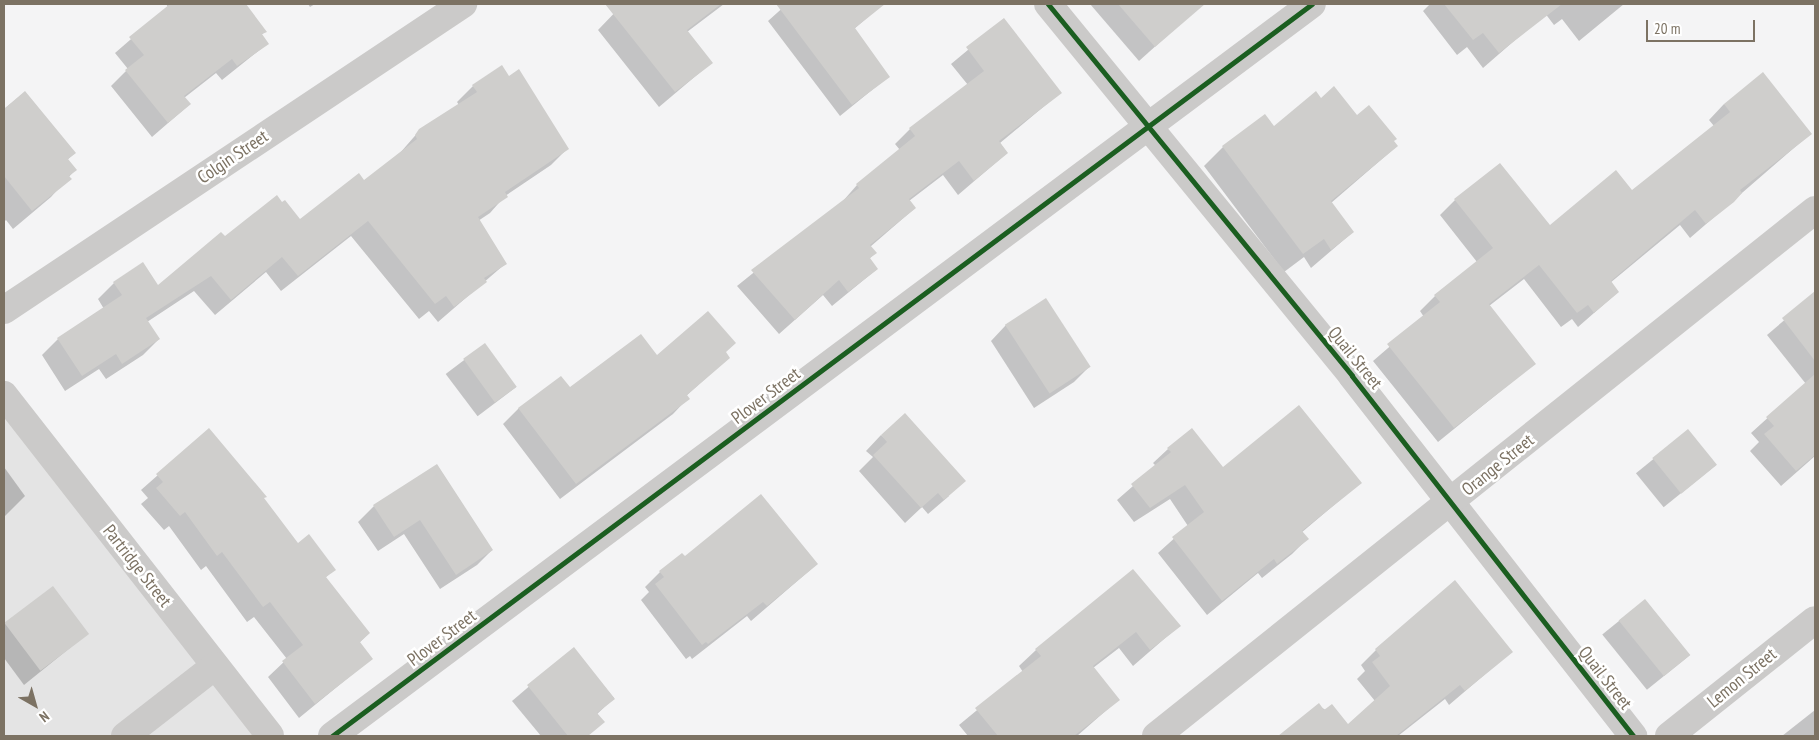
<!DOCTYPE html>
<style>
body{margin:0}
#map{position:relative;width:1819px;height:740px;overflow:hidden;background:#f4f4f5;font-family:"PT Sans Narrow",sans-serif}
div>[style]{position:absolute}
.built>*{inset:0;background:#e4e4e4}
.shadow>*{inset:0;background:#0003;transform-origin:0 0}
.building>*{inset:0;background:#cfcecc;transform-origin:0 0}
.minor>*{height:28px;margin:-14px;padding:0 14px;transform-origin:14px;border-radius:14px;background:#cbcac9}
.cycleway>*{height:5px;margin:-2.5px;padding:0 2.5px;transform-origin:2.5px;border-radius:2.5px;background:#1b5e20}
span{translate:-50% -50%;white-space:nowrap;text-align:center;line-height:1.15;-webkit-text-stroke:5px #fff;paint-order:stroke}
.street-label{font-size:18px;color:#7c7263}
.frame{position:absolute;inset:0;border:5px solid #7c7263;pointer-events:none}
.north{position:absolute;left:10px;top:680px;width:50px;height:50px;-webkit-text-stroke:4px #fff;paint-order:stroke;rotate:142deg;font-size:14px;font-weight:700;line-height:20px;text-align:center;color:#7c7263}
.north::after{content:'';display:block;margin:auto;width:18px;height:22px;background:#7c7263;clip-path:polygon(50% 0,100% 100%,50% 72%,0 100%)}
.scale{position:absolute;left:1646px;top:20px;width:109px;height:22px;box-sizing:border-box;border:2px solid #7c7263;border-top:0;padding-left:6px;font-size:15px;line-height:18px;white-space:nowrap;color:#7c7263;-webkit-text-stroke:4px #fff;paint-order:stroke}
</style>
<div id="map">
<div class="built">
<div style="clip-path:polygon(4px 401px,267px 736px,4px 736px)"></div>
</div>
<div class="shadow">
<div style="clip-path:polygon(166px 4px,245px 4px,265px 32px,261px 35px,267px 44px,222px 80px,216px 73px,184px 98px,190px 104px,152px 137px,111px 86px,128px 69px,115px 53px,168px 7px)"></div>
<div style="clip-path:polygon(308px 4px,315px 4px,310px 7px)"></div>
<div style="clip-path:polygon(623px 4px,724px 4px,687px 32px,711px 63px,659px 107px,598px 30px)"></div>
<div style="clip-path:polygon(787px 4px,870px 4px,864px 10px,869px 16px,854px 29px,888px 77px,840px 116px,768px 21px)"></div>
<div style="clip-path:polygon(1090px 4px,1176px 4px,1188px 17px,1139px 61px)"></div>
<div style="clip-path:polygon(1430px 4px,1497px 4px,1522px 34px,1483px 68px,1467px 47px,1457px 55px,1423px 11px)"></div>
<div style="clip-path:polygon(1538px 4px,1624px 4px,1579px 41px,1562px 19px,1554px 25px)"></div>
<div style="clip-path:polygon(1004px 20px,1060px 93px,1000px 143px,1007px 153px,958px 195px,943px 175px,909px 201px,915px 208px,870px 247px,875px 253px,869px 259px,877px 269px,832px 306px,823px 295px,779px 334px,737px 286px,843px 201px,857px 185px,900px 150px,895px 144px,910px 129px,968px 85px,951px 64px)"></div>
<div style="clip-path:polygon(473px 86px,567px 149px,551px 165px,505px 196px,490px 213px,478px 221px,505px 264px,438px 322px,429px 311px,419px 319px,351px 236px,281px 291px,266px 272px,215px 315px,194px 291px,147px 322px,159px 339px,143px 355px,106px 379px,99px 369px,65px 391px,42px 355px,58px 339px,104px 309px,98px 299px,114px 283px,158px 287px,224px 238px,300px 220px,364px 182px,400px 153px,420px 130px,459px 105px,457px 102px)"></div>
<div style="clip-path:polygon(25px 92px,75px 153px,67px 160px,75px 170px,51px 197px,13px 229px,6px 220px,4px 222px,4px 109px)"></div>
<div style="clip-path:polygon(1320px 99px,1357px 117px,1397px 146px,1331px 203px,1353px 232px,1311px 268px,1304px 257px,1284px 272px,1204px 166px,1223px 147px,1274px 128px)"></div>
<div style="clip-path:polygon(1724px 104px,1810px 134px,1690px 238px,1680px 225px,1610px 283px,1618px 292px,1578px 327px,1572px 319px,1561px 327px,1524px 279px,1489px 306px,1534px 364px,1438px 442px,1373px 361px,1424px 317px,1420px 311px,1435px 296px,1477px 262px,1440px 215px,1455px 200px,1549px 227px,1632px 191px,1714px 126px,1709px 120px)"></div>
<div style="clip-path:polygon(1815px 294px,1815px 377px,1806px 384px,1767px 335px)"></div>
<div style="clip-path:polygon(1006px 325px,1089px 367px,1074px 382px,1034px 408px,991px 341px)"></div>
<div style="left:484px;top:345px;width:53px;height:48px;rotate:53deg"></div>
<div style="clip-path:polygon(724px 352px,728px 358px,686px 396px,688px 398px,673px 414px,560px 499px,503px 424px,519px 408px,657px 357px)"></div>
<div style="clip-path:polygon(1795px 393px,1815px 415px,1815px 456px,1781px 486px,1750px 451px,1759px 442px,1751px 433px)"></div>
<div style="clip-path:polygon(209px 430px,297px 544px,334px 569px,325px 578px,369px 633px,359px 643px,371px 659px,299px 718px,268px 677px,287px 659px,254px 617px,247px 622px,206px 566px,201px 570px,169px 526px,164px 530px,141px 504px,148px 498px,141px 490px)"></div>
<div style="left:1688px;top:431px;width:44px;height:67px;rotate:51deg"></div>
<div style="clip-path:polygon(881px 435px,949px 496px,928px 514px,922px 507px,905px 523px,859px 471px,873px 457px,866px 451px)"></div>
<div style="clip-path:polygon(1168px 449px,1222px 468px,1360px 483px,1301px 533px,1307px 539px,1292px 554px,1262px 578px,1258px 573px,1207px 615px,1158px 553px,1188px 526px,1170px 499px,1134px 522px,1117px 500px,1156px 466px,1153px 463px)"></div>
<div style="clip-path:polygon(437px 465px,492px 550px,477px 565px,440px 589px,404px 534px,378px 551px,358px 522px,374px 506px)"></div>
<div style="clip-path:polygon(4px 467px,25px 496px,4px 517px)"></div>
<div style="clip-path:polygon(685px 558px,817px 564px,751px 621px,747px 616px,692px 659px,690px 656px,686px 659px,641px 600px,649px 592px,645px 587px,660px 572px)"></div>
<div style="clip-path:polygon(1133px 571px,1179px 626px,1133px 666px,1119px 648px,1093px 668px,1118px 700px,1077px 736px,968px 736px,959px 725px,1023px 672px,1019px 666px,1036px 650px)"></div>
<div style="clip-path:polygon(53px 588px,87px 634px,24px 685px,4px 658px,4px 625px)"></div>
<div style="left:1645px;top:600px;width:71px;height:55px;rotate:51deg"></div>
<div style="clip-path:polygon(573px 649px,614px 698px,574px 736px,541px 736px,512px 701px)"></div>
<div style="clip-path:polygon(1376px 650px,1511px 652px,1449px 705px,1445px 699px,1398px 736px,1282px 736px,1318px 705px,1348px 725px,1375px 701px,1357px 679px,1365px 671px,1361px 665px)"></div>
<div style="clip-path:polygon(1815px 710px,1815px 736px,1782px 736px)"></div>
</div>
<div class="building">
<div style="clip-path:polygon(170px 4px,246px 4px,267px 32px,262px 34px,269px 44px,237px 66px,232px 59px,184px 96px,191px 104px,168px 123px,125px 70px,144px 55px,129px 37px)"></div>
<div style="clip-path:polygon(605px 4px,721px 4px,687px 30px,713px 63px,675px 92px)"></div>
<div style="clip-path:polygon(776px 4px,885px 4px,855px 28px,890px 77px,852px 105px)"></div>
<div style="clip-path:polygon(1118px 4px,1205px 4px,1155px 47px)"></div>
<div style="clip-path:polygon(1444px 4px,1562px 4px,1499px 53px,1483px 33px,1473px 40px)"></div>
<div style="clip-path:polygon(1004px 18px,1062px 93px,999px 141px,1008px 153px,974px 181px,959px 161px,909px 199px,916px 208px,870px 245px,877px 253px,870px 258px,878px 269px,848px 292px,839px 280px,795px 320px,751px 270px,859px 188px,856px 184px,915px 136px,909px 128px,984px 71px,966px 47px)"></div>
<div style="clip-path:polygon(502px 65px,509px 76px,519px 69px,569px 149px,505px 192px,508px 197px,478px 217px,507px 264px,484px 278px,487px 282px,454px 307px,446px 296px,435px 304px,368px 221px,298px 276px,282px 257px,231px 300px,211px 276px,146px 318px,160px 339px,122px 364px,116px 354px,82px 376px,57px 338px,122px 295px,113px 282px,143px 262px,158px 285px,221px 232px,225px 236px,277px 195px,282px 202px,285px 200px,300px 219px,359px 173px,364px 180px,417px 139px,415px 135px,419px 129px,477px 92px,472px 85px)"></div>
<div style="clip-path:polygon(1763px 72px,1812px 134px,1740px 190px,1742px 193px,1734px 202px,1706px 224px,1695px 210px,1611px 281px,1619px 292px,1594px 313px,1588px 305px,1577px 313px,1539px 265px,1489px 304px,1536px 364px,1454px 428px,1387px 344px,1440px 302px,1434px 295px,1493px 248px,1454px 199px,1500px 163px,1550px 225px,1616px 170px,1632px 190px,1730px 112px,1724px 104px)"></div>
<div style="clip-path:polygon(1334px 86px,1357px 115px,1369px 105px,1397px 139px,1394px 141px,1398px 146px,1331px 201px,1354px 232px,1331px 250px,1324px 239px,1303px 254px,1222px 146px,1265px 114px,1274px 126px,1316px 91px,1321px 98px)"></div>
<div style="clip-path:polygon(25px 91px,76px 153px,68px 159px,77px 170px,69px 176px,72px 179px,32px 211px,4px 176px,4px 109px)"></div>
<div style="clip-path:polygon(1815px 291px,1815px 361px,1782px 318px)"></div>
<div style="left:1046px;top:298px;width:82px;height:49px;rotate:57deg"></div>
<div style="clip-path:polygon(708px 311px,736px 343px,726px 352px,730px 358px,687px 395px,690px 399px,576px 484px,518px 408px,561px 376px,570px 387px,641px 334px,657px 355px)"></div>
<div style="left:485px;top:343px;width:54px;height:27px;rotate:54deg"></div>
<div style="clip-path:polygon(1815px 374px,1815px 455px,1796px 471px,1764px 434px,1774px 426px,1766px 417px)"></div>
<div style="clip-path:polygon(1299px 405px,1362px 483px,1302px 531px,1309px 539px,1277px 564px,1274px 559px,1222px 601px,1172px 537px,1204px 512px,1185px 485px,1150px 508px,1131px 484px,1171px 452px,1167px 448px,1192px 428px,1223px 467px)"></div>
<div style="clip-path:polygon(905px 413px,966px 481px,944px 500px,938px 493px,921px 508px,873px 455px,887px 442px,881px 435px)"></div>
<div style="clip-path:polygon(209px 428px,267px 497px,264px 498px,298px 543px,309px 534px,336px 570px,326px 577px,370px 633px,360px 642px,373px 659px,315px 704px,282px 661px,303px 645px,270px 602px,263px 607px,222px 552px,217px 556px,185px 512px,180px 516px,156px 488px,163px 482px,156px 474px)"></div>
<div style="left:1688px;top:429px;width:46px;height:46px;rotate:51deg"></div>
<div style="clip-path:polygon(437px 464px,493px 550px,456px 575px,420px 520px,394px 537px,373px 505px)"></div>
<div style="clip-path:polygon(761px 494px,818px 564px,767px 606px,763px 602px,708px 644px,706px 642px,702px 645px,655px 584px,664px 577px,659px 571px,682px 553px,685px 556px)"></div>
<div style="clip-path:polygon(1133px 569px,1181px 626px,1150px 650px,1136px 632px,1093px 666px,1120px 700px,1074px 736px,998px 736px,975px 708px,1041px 656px,1035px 649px)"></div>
<div style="clip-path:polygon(1455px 580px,1513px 652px,1465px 691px,1460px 685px,1396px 736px,1278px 736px,1319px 703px,1324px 710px,1332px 704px,1348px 724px,1390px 686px,1372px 662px,1380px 656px,1375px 649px)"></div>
<div style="left:53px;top:586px;width:60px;height:61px;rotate:53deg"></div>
<div style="left:1645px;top:599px;width:72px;height:34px;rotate:51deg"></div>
<div style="clip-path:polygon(574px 647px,615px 699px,597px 713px,605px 722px,588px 736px,568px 736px,527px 685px)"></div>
</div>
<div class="minor">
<div style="left:1048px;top:4px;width:480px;rotate:50.7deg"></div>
<div style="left:1352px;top:376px;width:457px;rotate:52deg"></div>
<div style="left:4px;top:310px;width:552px;rotate:-33.69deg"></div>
<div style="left:4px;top:395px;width:432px;rotate:52deg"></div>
<div style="left:125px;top:736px;width:114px;rotate:-37.9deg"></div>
<div style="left:332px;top:736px;width:1223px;rotate:-36.76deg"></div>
<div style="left:1156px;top:736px;width:843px;rotate:-38.6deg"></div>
<div style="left:1669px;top:736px;width:186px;rotate:-38.5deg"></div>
</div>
<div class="cycleway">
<div style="left:1048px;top:4px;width:480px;rotate:50.7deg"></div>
<div style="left:1352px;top:376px;width:457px;rotate:52deg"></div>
<div style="left:332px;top:736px;width:1223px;rotate:-36.76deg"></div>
</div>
<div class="street-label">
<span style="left:233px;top:157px;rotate:-34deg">Colgin Street</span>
<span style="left:1355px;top:358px;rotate:51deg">Quail Street</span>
<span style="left:766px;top:396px;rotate:-37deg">Plover Street</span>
<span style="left:1498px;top:465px;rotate:-39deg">Orange Street</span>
<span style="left:137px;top:566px;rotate:52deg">Partridge Street</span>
<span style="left:442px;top:638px;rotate:-37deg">Plover Street</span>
<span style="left:1605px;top:678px;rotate:52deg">Quail Street</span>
<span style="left:1742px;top:678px;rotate:-39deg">Lemon Street</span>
</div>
<div class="frame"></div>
<div class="north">N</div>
<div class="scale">20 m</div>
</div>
